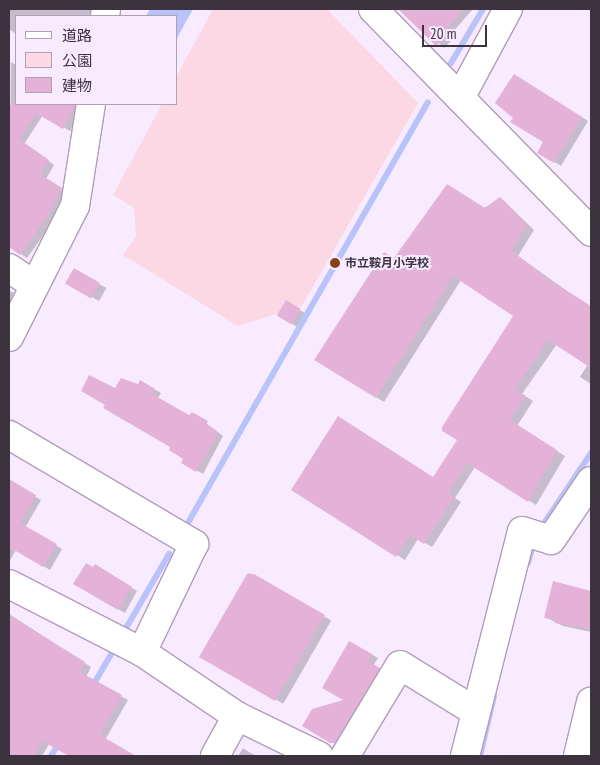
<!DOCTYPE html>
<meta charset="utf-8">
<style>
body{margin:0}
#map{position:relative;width:600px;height:765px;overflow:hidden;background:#f9ebff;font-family:"PT Sans Narrow","Noto Sans JP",sans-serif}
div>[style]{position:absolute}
.green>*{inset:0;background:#fbd8e4}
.water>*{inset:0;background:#bac3f9}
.shadow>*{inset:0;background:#0003;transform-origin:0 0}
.stream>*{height:6px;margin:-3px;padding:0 3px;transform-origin:3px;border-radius:3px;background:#bac3f9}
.building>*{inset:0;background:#e4b2d8;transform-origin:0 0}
.roads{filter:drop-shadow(1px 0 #b19cba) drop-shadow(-1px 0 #b19cba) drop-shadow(0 1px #b19cba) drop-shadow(0 -1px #b19cba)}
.minor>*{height:28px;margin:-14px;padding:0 14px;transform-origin:14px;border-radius:14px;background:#fff}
.dots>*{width:14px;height:14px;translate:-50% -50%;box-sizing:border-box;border:2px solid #f9ebff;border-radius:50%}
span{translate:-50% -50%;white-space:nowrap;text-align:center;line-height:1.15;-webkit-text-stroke:4px #f9ebff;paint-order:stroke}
.poi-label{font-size:12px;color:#3c333f;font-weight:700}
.left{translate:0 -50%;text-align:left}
.frame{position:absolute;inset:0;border:10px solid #3c333f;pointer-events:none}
.legend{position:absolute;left:15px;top:15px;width:162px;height:90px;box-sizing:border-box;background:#f9ebff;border:1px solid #ada1b2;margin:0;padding:6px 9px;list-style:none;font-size:15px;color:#3c333f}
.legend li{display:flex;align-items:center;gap:10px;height:25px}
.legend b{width:25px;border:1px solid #ada1b2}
.scale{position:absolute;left:422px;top:25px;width:65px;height:22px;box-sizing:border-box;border:2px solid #3c333f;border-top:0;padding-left:6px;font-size:15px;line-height:18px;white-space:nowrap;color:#3c333f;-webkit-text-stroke:4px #f9ebff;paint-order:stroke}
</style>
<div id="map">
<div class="green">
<div style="clip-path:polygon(213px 9px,327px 9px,418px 103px,302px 306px,238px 326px,123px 255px,136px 236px,134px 208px,113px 195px,162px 104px,176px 104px,176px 77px)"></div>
</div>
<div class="water">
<div style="clip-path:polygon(150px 9px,193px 9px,176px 40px,176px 16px,146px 16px)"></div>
</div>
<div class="shadow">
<div style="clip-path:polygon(9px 9px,97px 9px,92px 16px,16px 16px,16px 34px,9px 29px)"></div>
<div style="clip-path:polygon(407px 9px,473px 9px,452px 33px,456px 36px,444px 48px,404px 12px)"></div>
<div style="clip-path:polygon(11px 62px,16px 65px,16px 104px,78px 104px,80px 115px,70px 131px,43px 115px,24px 144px,54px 165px,46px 179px,68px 193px,55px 219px,27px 258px,9px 246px)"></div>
<div style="clip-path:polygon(521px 79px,588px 121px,561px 166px,538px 152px,545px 142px,514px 117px)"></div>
<div style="clip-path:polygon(501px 198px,534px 230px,518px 256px,591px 308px,591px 384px,580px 377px,588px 364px,557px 344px,522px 394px,533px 401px,517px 426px,565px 456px,536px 505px,475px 467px,455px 498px,461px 502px,432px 547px,418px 539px,405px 560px,293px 489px,434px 478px,459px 440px,515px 315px,461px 280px,384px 402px,376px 397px,394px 260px)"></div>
<div style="left:74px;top:270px;width:37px;height:15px;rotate:29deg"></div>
<div style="clip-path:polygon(9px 290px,20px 297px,9px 319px)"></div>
<div style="left:286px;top:302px;width:24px;height:16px;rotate:30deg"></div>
<div style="clip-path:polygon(141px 382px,161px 393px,158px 398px,190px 417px,198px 417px,223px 436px,203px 474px,182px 462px,184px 458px,115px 390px,139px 386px)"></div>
<div style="clip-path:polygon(9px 481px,41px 500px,25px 528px,62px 549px,50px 570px,16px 550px,9px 562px)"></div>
<div style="clip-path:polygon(95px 566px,137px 591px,125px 613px,75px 584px)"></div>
<div style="left:249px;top:573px;width:95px;height:96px;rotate:30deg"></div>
<div style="clip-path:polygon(554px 583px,591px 592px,591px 632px,563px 626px,545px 617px)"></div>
<div style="clip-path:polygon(9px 614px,91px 667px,86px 677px,128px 700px,105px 740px,134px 756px,71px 756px,49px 744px,42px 756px,9px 756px)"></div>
<div style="clip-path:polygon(350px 642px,378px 658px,373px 666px,386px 673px,342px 745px,310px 729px,346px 700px)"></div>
<div style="clip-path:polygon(243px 748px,249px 752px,257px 756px,238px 756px)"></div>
</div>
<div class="stream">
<div style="left:451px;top:63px;width:63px;rotate:-59.3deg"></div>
<div style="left:189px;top:521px;width:482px;rotate:-60.3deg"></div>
<div style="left:543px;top:525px;width:87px;rotate:-56.3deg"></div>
<div style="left:528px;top:563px;width:22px;rotate:-74deg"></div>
<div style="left:122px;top:635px;width:94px;rotate:-59.9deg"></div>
<div style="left:92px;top:687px;width:48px;rotate:-59.7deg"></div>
<div style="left:51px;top:756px;width:15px;rotate:-58deg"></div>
<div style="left:480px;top:756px;width:62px;rotate:-76.9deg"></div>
</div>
<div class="building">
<div style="clip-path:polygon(398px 9px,464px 9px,446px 29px,450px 32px,436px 46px)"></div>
<div style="clip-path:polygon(514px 74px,582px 117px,554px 163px,537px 153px,543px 142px,510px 122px,513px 118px,495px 103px)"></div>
<div style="clip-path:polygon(9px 104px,75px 104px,63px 129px,36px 113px,19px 139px,49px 160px,40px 174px,62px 188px,48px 215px,20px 255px,9px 247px)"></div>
<div style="clip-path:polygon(447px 184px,485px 208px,500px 197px,527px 225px,511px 250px,545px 277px,591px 306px,591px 368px,548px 340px,515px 389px,526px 396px,510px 420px,557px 450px,528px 502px,467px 463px,448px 493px,454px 497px,424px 544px,410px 535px,396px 557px,291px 490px,338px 416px,433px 477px,457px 440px,442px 431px,442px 427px,513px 316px,453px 276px,376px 398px,314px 360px,384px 252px,394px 258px)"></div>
<div style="left:74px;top:268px;width:30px;height:18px;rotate:30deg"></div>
<div style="left:286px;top:300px;width:17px;height:18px;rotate:31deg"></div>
<div style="clip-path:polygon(89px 375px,115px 388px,121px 378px,138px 384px,140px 380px,155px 389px,152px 394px,189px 415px,192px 412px,208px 421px,206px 425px,217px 431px,217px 436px,196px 472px,181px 463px,183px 459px,169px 450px,170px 447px,103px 408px,105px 405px,81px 391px)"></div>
<div style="clip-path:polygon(9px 479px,36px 495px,20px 523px,57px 544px,43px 567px,9px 547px)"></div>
<div style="clip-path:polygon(86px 563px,93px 567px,95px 564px,132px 587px,118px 610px,73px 584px)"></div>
<div style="clip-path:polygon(247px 574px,254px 574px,325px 615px,275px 701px,199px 657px)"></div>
<div style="clip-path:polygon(553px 581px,591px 591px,591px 629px,555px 623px,556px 620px,544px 618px)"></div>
<div style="clip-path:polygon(9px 615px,85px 662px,80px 672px,122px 695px,100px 735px,136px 756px,69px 756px,42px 741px,34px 756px,9px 756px)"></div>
<div style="clip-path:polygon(349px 641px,372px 654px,368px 661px,380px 668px,335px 743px,330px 743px,302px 726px,312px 709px,343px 700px,322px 688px)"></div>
</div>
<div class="roads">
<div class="minor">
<div style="left:373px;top:9px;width:312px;rotate:45.6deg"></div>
<div style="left:105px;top:16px;width:7px;rotate:-82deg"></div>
<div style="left:460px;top:98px;width:101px;rotate:-61.7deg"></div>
<div style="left:9px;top:268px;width:30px;rotate:34deg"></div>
<div style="left:9px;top:337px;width:147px;rotate:-63.3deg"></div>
<div style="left:75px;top:206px;width:103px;rotate:-81.1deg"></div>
<div style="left:9px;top:435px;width:215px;rotate:30.5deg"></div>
<div style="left:194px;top:544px;width:120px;rotate:115.7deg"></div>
<div style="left:9px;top:584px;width:149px;rotate:27.1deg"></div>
<div style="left:142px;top:652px;width:115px;rotate:34deg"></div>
<div style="left:237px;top:716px;width:46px;rotate:118.8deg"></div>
<div style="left:237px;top:716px;width:91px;rotate:26deg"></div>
<div style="left:345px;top:756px;width:106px;rotate:-58.9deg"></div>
<div style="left:400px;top:665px;width:89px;rotate:31.7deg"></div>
<div style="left:465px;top:756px;width:232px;rotate:-75.8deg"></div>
<div style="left:522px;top:531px;width:30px;rotate:17deg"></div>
<div style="left:551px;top:540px;width:71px;rotate:-55.9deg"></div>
<div style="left:578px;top:756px;width:56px;rotate:-76.5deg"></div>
</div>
</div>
<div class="dots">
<div style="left:335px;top:263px;background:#854312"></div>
</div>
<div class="poi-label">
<span class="left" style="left:345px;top:263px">市立鞍月小学校</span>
</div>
<div class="frame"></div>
<ul class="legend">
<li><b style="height:6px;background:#fff"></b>道路</li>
<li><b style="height:14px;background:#fbd8e4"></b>公園</li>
<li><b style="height:14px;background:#e4b2d8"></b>建物</li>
</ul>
<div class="scale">20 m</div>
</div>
